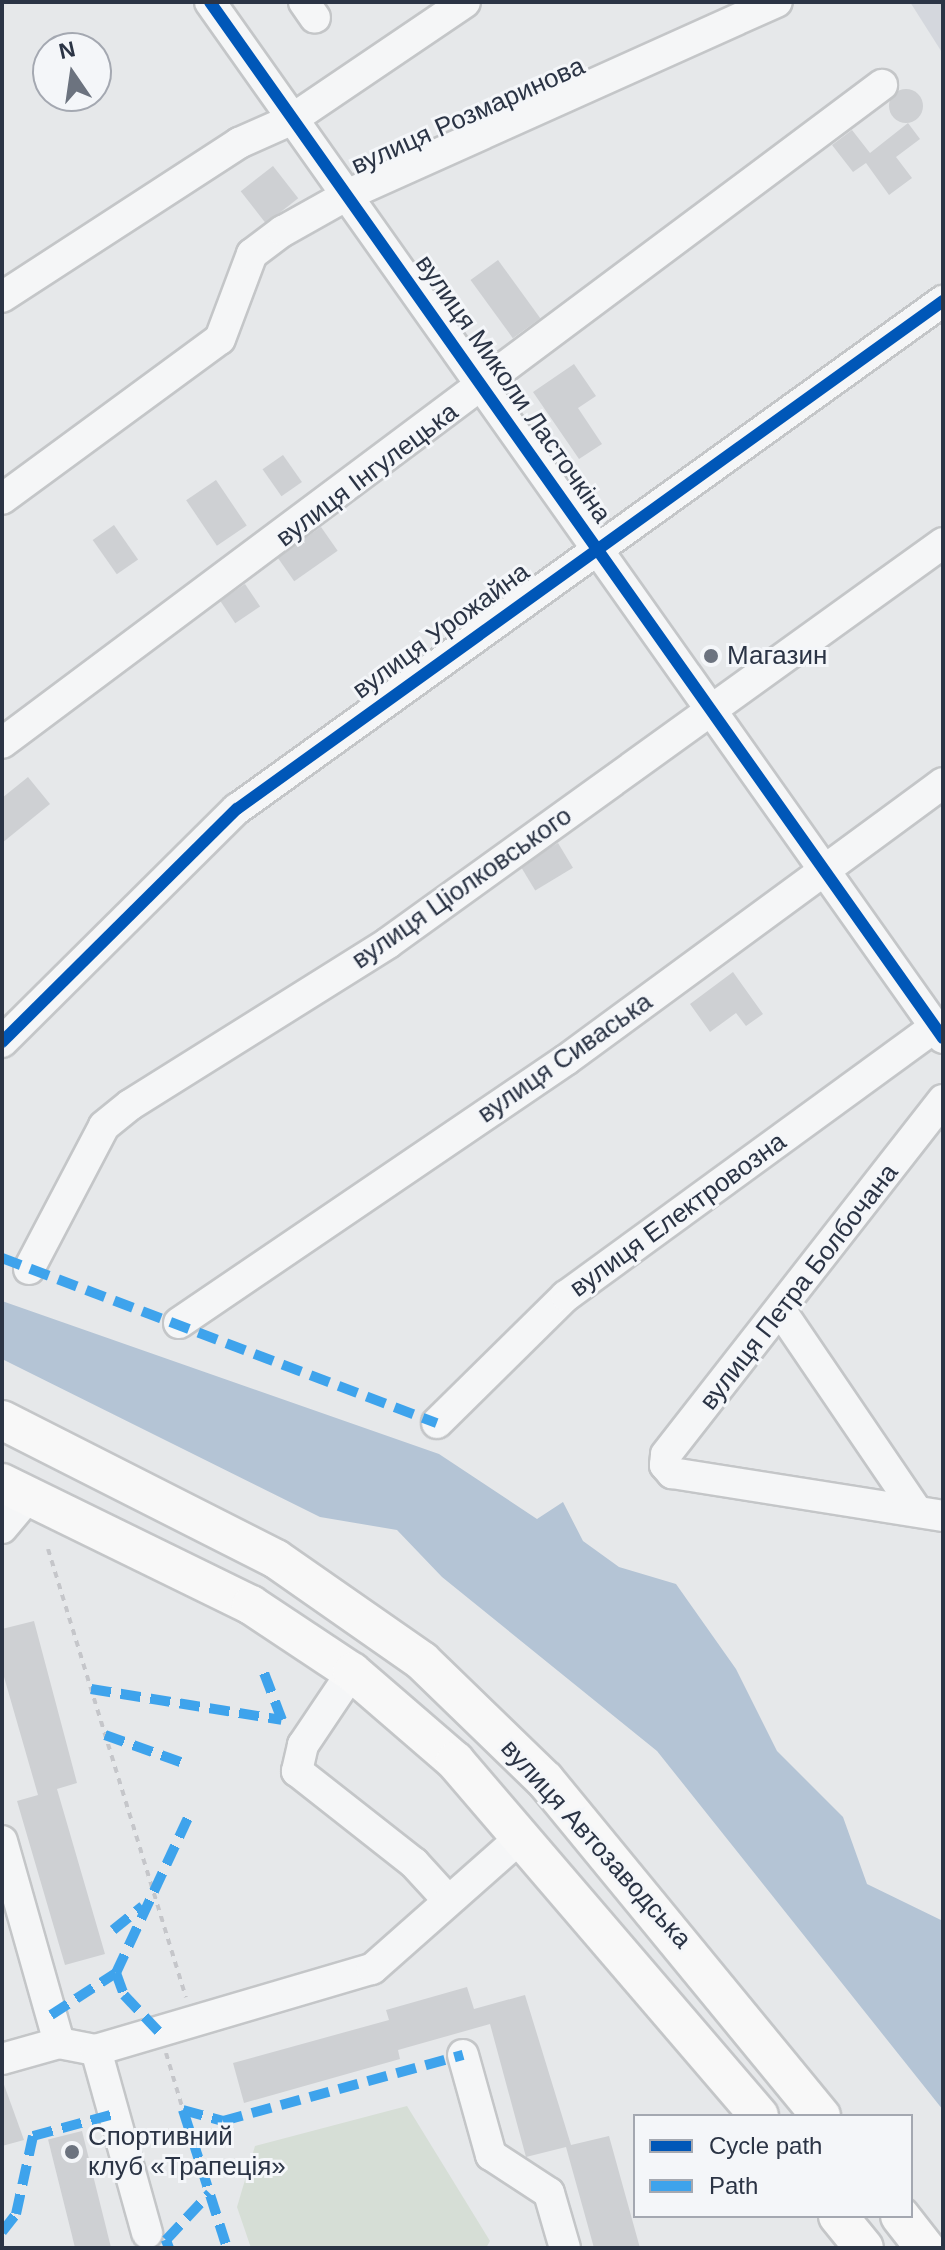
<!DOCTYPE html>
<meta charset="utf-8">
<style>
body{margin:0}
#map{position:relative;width:945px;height:2250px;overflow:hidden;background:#e6e8ea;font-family:Arial,sans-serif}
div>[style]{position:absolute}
.built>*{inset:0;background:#d4d7dd}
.green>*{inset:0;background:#d6ded6}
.water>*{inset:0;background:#b4c4d5}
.building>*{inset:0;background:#ced0d3;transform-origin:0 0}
.round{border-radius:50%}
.path>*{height:4px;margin-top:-2px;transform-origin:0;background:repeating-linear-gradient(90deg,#c5c6ca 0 6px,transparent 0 12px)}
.roads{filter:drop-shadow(2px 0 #c4c6c8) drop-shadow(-2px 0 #c4c6c8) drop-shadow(0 2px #c4c6c8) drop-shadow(0 -2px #c4c6c8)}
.minor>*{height:30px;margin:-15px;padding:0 15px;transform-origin:15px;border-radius:15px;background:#f5f6f7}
.major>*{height:38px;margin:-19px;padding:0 19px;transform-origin:19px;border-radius:19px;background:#f8f8f8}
.rail>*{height:6px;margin-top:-3px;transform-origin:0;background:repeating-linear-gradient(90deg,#cecfd2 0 4px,transparent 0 12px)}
.quiet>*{height:10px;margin-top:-5px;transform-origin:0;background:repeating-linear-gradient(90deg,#3ea3ec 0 20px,transparent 0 30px)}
.cycleway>*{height:12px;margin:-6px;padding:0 6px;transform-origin:6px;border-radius:6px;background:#0057b8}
.dots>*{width:22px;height:22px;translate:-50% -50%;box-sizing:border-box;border:4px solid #f4f6f9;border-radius:50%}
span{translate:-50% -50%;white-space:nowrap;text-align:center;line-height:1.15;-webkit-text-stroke:6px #f4f6f9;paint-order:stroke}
.street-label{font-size:26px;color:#2b3445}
.poi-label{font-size:26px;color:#2b3445}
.left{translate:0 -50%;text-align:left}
.frame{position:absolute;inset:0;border:4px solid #2b3445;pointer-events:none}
.legend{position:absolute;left:633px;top:2114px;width:280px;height:104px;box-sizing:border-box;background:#f4f6f9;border:2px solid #a4a8b1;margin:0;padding:10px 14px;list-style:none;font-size:24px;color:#2b3445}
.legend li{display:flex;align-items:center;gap:16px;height:40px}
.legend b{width:40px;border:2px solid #a4a8b1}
.north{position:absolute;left:32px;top:32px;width:80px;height:80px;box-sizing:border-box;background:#f4f6f9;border:2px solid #a4a8b1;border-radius:50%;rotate:347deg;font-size:22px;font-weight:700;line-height:32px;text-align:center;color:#2b3445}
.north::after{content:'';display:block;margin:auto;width:28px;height:36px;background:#6c737f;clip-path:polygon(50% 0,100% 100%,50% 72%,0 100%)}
</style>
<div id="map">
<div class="built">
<div style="clip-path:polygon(910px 2px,943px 2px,943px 54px)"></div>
</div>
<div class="green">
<div style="clip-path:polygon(407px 2106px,490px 2241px,486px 2248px,251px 2248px,237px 2207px,255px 2146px)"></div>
</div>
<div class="water">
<div style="clip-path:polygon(2px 1301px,439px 1454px,537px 1519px,563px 1502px,583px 1541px,619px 1567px,676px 1584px,736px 1669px,777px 1751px,843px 1817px,867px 1884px,943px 1921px,943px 2110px,657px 1751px,442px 1577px,397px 1530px,320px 1517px,2px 1359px)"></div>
</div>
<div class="building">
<div class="round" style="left:889px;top:89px;width:34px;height:34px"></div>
<div style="clip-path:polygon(908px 123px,920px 139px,896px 157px,912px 178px,889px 195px,866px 163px,853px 172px,832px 145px,852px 130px,870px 153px)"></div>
<div style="left:273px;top:166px;width:41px;height:41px;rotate:52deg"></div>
<div style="left:498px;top:260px;width:72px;height:34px;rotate:54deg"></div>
<div style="clip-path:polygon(574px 364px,596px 396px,578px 408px,602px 444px,579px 459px,533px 392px)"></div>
<div style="left:283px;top:455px;width:33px;height:25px;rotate:55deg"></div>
<div style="left:216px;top:480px;width:55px;height:36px;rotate:56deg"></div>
<div style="left:114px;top:525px;width:42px;height:26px;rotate:55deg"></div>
<div style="left:321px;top:527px;width:29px;height:53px;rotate:55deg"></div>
<div style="left:245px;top:584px;width:27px;height:30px;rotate:56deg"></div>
<div style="clip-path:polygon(28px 777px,50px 804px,2px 843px,2px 798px)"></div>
<div style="left:558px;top:843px;width:29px;height:44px;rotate:59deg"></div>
<div style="clip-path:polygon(733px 972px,763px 1014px,746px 1026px,736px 1013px,710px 1032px,690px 1004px)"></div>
<div style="clip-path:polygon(34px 1621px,77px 1783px,57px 1789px,105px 1954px,65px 1965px,17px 1801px,38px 1795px,2px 1670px,2px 1629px)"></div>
<div style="clip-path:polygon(467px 1987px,474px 2009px,525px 1995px,571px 2145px,609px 2136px,640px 2248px,594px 2248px,566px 2147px,526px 2157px,490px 2024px,398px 2050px,400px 2059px,244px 2103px,233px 2063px,389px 2020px,386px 2010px)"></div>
<div style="clip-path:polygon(2px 2079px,24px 2140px,2px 2146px)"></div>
<div style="left:82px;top:2131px;width:121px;height:35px;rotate:76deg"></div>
</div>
<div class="path">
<div style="left:48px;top:1549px;width:469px;rotate:72.9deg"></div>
<div style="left:166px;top:2053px;width:59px;rotate:73.4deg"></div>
</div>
<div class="roads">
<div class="minor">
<div style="left:210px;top:2px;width:1269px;rotate:54.72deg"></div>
<div style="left:304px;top:2px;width:19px;rotate:55deg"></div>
<div style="left:2px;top:297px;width:283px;rotate:-33deg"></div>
<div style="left:239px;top:143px;width:57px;rotate:-23.9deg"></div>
<div style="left:291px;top:120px;width:210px;rotate:-34.1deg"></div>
<div style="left:2px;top:499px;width:270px;rotate:-36.3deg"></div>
<div style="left:220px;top:339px;width:91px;rotate:-69.4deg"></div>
<div style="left:252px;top:254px;width:39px;rotate:-37deg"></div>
<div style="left:283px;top:231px;width:76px;rotate:-29.3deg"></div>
<div style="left:349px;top:194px;width:469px;rotate:-24.2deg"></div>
<div style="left:2px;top:743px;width:1099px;rotate:-36.79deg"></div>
<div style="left:2px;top:1042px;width:331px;rotate:-44.8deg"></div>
<div style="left:237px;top:809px;width:870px;rotate:-35.74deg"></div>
<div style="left:943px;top:1100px;width:450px;rotate:128deg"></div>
<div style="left:666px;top:1455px;width:10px;rotate:96deg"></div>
<div style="left:665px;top:1465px;width:11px;rotate:49deg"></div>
<div style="left:672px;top:1473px;width:274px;rotate:9deg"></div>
<div style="left:29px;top:1269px;width:161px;rotate:-62.3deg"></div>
<div style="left:104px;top:1126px;width:33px;rotate:-39deg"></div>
<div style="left:130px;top:1105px;width:305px;rotate:-32.1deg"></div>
<div style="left:388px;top:943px;width:684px;rotate:-35.78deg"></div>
<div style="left:783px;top:1314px;width:238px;rotate:55.8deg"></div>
<div style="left:179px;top:1323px;width:468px;rotate:-34.2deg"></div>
<div style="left:566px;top:1060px;width:468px;rotate:-36.3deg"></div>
<div style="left:437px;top:1423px;width:181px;rotate:-44.6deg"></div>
<div style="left:566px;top:1296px;width:457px;rotate:-36.1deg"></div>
<div style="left:2px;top:1528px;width:42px;rotate:-49.8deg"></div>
<div style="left:352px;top:1672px;width:88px;rotate:123.9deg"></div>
<div style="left:303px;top:1745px;width:27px;rotate:103deg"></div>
<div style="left:297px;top:1771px;width:149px;rotate:38.2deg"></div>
<div style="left:414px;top:1863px;width:49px;rotate:47.5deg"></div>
<div style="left:2px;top:1841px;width:210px;rotate:74.2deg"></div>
<div style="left:59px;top:2043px;width:38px;rotate:11deg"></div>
<div style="left:96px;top:2050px;width:190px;rotate:74.4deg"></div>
<div style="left:96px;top:2050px;width:288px;rotate:-16.4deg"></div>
<div style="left:372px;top:1969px;width:199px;rotate:-41.5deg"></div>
<div style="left:463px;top:2055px;width:104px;rotate:74.4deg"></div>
<div style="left:491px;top:2155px;width:69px;rotate:33.2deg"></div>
<div style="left:549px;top:2193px;width:57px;rotate:73.8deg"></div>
<div style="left:2px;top:2059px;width:59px;rotate:-15.7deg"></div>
</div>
<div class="major">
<div style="left:2px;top:1420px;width:307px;rotate:26.9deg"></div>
<div style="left:276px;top:1559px;width:178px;rotate:34.9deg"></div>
<div style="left:422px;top:1661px;width:171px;rotate:44.1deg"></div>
<div style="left:545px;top:1780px;width:435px;rotate:50.6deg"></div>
<div style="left:2px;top:1483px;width:277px;rotate:26.1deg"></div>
<div style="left:251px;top:1605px;width:121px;rotate:33.6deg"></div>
<div style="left:352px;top:1672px;width:136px;rotate:40.8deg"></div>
<div style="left:455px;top:1761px;width:467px;rotate:49.4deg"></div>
<div style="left:838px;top:2216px;width:41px;rotate:50.9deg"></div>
<div style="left:900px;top:2216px;width:41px;rotate:52deg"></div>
</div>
</div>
<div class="rail">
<div style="left:942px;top:2px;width:2px;rotate:63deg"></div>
</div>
<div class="quiet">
<div style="left:2px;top:1258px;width:465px;rotate:20.8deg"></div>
<div style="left:91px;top:1689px;width:193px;rotate:9.2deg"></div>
<div style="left:282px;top:1720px;width:59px;rotate:-110.9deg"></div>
<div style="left:105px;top:1735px;width:83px;rotate:19.7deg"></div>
<div style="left:113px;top:1930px;width:38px;rotate:-39deg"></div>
<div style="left:116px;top:1973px;width:23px;rotate:70deg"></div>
<div style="left:124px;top:1995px;width:51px;rotate:46.6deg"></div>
<div style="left:51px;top:2015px;width:77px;rotate:-32.9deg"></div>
<div style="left:116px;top:1973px;width:171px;rotate:-65.1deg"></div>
<div style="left:183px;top:2110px;width:41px;rotate:15.4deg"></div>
<div style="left:223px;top:2121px;width:249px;rotate:-15.4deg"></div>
<div style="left:183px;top:2110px;width:145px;rotate:72.3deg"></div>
<div style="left:2px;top:2232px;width:23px;rotate:-52deg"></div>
<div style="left:16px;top:2214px;width:80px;rotate:-77.7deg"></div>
<div style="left:33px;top:2136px;width:84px;rotate:-15.2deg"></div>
<div style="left:169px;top:2248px;width:9px;rotate:-111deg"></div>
<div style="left:166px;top:2240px;width:64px;rotate:-46.9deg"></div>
</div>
<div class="cycleway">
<div style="left:210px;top:2px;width:1269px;rotate:54.72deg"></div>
<div style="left:2px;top:1042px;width:331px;rotate:-44.8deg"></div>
<div style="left:237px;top:809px;width:870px;rotate:-35.74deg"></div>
</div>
<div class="dots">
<div style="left:711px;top:656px;background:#6c737f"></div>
<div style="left:72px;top:2152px;background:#6c737f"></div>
</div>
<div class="street-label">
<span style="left:468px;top:116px;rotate:-24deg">вулиця Розмаринова</span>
<span style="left:513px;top:389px;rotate:55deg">вулиця Миколи Ласточкіна</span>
<span style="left:367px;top:475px;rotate:-37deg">вулиця Інгулецька</span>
<span style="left:441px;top:631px;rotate:-36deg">вулиця Урожайна</span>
<span style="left:462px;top:888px;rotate:-35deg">вулиця Ціолковського</span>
<span style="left:565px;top:1058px;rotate:-35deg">вулиця Сиваська</span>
<span style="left:678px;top:1215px;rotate:-36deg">вулиця Електровозна</span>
<span style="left:799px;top:1287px;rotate:-52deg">вулиця Петра Болбочана</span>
<span style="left:596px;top:1844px;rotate:48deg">вулиця Автозаводська</span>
</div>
<div class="poi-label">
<span class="left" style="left:727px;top:656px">Магазин</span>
<span class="left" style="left:88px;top:2152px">Спортивний<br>клуб «Трапеція»</span>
</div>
<div class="frame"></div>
<ul class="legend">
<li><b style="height:10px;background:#0057b8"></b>Cycle path</li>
<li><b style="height:10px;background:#3ea3ec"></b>Path</li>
</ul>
<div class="north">N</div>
</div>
